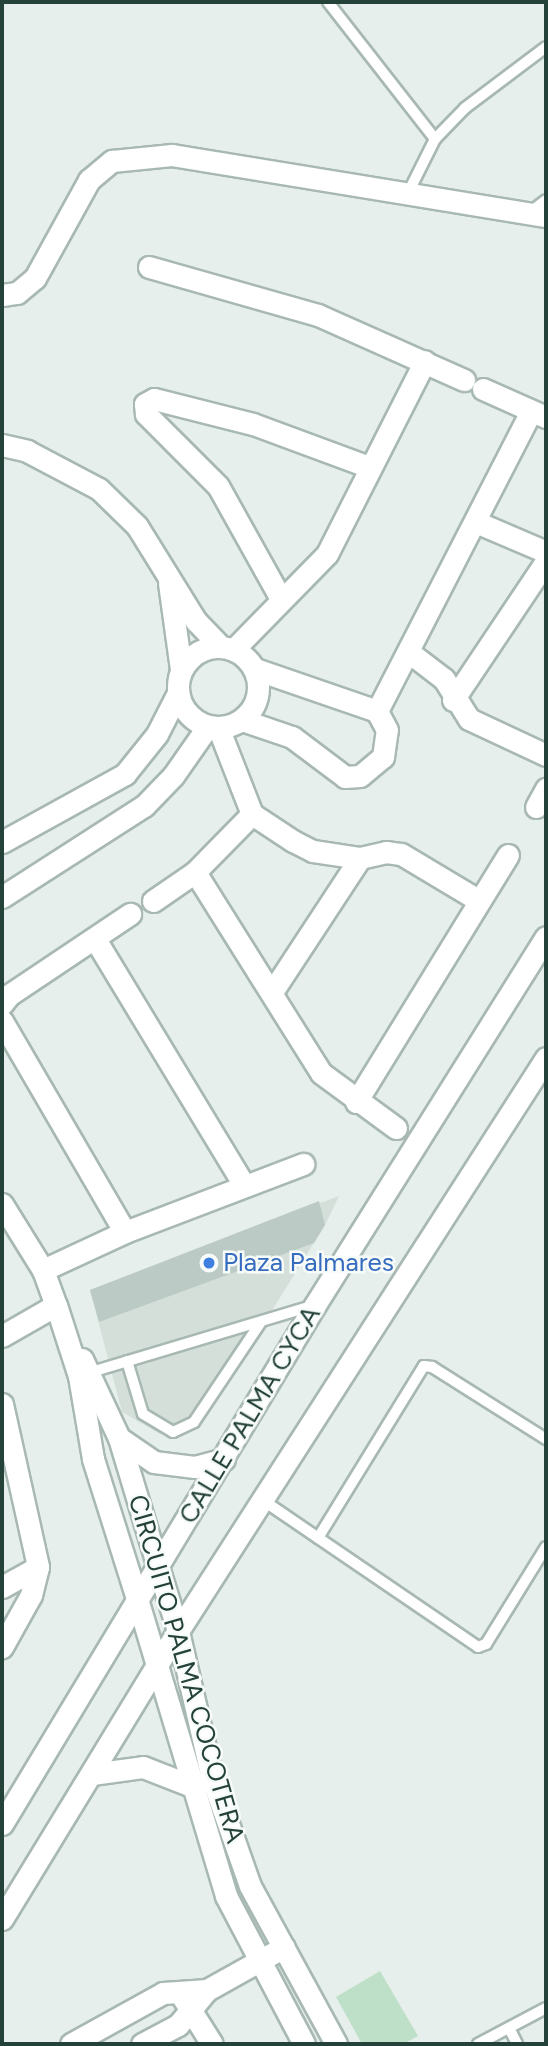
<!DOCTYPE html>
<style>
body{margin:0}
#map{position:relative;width:548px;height:2046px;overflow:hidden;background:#e6efeb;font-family:Figtree,sans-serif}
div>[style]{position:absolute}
.built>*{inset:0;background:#d4dfda}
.green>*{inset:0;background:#bfe0c8}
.building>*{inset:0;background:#bbcac4}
.roads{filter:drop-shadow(2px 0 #a8b8b2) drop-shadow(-2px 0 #a8b8b2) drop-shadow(0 2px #a8b8b2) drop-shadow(0 -2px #a8b8b2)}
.lane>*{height:10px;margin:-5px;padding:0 5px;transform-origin:5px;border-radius:5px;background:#fff}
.street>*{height:21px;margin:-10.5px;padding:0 10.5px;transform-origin:10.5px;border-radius:10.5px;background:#fff}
.street>.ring{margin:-10.5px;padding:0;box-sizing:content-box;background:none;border:21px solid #fff;border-radius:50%}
.secondary>*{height:21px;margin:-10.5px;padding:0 10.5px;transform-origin:10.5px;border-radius:10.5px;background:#fff}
.dots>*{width:19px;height:19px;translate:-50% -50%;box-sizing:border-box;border:4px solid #f7fbf9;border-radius:50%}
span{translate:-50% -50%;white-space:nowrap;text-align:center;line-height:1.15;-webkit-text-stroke:5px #f7fbf9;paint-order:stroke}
.shop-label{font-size:26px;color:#366cbe}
.left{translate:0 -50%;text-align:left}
.street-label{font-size:26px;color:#24423a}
.frame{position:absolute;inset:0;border:4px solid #24423a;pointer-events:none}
</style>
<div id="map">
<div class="built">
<div style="clip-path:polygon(339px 1196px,325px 1225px,214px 1404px,197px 1424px,178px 1434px,160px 1434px,122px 1412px,90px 1290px)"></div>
</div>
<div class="green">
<div style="clip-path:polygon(380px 1971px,418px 2036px,403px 2044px,362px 2044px,336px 1997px)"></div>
</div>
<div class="building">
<div style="clip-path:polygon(319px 1201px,325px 1225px,314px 1243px,99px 1322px,90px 1290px)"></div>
</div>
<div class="roads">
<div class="lane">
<div style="left:328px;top:2px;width:174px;rotate:52deg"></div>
<div style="left:408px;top:193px;width:60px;rotate:-63.4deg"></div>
<div style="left:435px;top:139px;width:43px;rotate:-45.9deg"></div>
<div style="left:465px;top:108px;width:101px;rotate:-37deg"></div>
<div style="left:529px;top:213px;width:21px;rotate:-37deg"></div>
<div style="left:127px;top:1361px;width:55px;rotate:73.2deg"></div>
<div style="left:143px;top:1414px;width:35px;rotate:31deg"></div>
<div style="left:173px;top:1432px;width:23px;rotate:-25deg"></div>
<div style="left:194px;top:1422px;width:120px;rotate:-56.2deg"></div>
<div style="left:88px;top:1373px;width:236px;rotate:-16.7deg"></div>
<div style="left:264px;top:1501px;width:259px;rotate:34.3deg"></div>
<div style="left:478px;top:1647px;width:9px;rotate:-21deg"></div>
<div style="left:486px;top:1644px;width:114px;rotate:-58.3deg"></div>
<div style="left:318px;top:1538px;width:202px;rotate:-58.4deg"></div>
<div style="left:424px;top:1366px;width:8px;rotate:7deg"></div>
<div style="left:432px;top:1367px;width:135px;rotate:32.3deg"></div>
<div style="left:509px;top:2028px;width:18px;rotate:63deg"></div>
<div style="left:478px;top:2044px;width:77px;rotate:-27.9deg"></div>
</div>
<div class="street">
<div style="left:149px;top:267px;width:176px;rotate:15.9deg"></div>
<div style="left:318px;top:315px;width:160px;rotate:24deg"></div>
<div style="left:2px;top:295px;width:15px;rotate:-8deg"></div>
<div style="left:17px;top:293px;width:23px;rotate:-40deg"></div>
<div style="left:35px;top:278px;width:112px;rotate:-61.1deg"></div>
<div style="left:89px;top:180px;width:30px;rotate:-40deg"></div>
<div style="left:112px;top:161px;width:60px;rotate:-5.7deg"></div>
<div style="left:172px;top:155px;width:379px;rotate:9.3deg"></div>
<div style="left:483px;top:389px;width:69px;rotate:24deg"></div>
<div style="left:2px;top:445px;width:26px;rotate:13deg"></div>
<div style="left:27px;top:451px;width:81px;rotate:27.8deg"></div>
<div style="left:99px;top:489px;width:53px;rotate:44.2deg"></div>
<div style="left:137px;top:526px;width:112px;rotate:58.2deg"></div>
<div style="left:196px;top:621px;width:35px;rotate:46deg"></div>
<div style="left:476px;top:522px;width:76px;rotate:23.2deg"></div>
<div style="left:169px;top:583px;width:88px;rotate:82.1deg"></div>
<div style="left:281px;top:599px;width:129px;rotate:-119.1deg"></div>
<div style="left:218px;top:486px;width:102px;rotate:-135deg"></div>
<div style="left:146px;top:414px;width:10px;rotate:-96deg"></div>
<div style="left:145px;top:404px;width:10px;rotate:-29deg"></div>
<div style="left:154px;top:399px;width:102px;rotate:14.2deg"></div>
<div style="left:253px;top:424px;width:124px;rotate:20.3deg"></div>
<div class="ring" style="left:178px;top:647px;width:59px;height:59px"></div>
<div style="left:234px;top:649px;width:133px;rotate:-45.6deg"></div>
<div style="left:327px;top:554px;width:216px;rotate:-63.1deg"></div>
<div style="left:410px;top:653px;width:43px;rotate:37.4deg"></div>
<div style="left:444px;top:679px;width:47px;rotate:58deg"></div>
<div style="left:469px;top:719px;width:85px;rotate:25.1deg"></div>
<div style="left:453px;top:700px;width:167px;rotate:-56.2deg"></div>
<div style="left:377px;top:711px;width:337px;rotate:-62.8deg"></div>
<div style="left:242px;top:720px;width:53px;rotate:18.8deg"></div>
<div style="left:292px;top:737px;width:66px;rotate:37deg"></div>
<div style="left:345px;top:777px;width:15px;rotate:-4deg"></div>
<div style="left:360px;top:776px;width:30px;rotate:-40deg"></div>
<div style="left:383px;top:757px;width:27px;rotate:-82deg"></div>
<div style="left:387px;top:730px;width:21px;rotate:-118deg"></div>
<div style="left:377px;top:711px;width:129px;rotate:-161deg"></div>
<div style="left:218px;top:727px;width:93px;rotate:68.7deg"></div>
<div style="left:252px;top:814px;width:49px;rotate:33.4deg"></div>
<div style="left:293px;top:841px;width:22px;rotate:27deg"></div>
<div style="left:313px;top:851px;width:48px;rotate:8.5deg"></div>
<div style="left:360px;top:858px;width:27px;rotate:-13deg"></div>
<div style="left:386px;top:852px;width:15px;rotate:8deg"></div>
<div style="left:401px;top:854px;width:90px;rotate:30.9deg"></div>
<div style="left:536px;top:807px;width:21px;rotate:-61deg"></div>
<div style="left:2px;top:842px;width:141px;rotate:-28.9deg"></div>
<div style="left:125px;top:774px;width:51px;rotate:-51.3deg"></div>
<div style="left:157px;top:734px;width:46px;rotate:-62.9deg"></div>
<div style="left:195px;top:872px;width:237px;rotate:57.9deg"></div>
<div style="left:321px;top:1073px;width:93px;rotate:36.3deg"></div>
<div style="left:2px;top:897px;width:169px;rotate:-32.7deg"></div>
<div style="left:144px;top:806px;width:42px;rotate:-46deg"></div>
<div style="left:173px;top:776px;width:61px;rotate:-55deg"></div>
<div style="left:153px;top:901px;width:51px;rotate:-34.6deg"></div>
<div style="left:195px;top:872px;width:81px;rotate:-45.5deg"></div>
<div style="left:95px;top:939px;width:288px;rotate:58.8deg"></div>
<div style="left:272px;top:992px;width:160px;rotate:-56.7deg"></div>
<div style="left:2px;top:1004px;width:11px;rotate:-52deg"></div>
<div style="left:9px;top:995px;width:146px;rotate:-33.8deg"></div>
<div style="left:2px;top:1021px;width:244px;rotate:59.8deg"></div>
<div style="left:356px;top:1102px;width:290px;rotate:-58.4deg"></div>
<div style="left:2px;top:1204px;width:78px;rotate:58.2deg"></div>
<div style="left:43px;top:1270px;width:37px;rotate:70deg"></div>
<div style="left:56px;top:1305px;width:75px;rotate:72.1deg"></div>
<div style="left:79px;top:1376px;width:84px;rotate:80.4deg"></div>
<div style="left:93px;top:1459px;width:150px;rotate:72.5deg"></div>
<div style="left:43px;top:1270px;width:90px;rotate:-24.9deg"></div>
<div style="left:125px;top:1232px;width:191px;rotate:-20.9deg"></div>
<div style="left:2px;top:1336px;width:62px;rotate:-29.9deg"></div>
<div style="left:82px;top:1359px;width:87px;rotate:64.9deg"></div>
<div style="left:119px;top:1438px;width:135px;rotate:73.2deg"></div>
<div style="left:2px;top:1404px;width:167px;rotate:77.5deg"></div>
<div style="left:38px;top:1567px;width:29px;rotate:104deg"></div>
<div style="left:31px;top:1595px;width:60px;rotate:119.1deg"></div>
<div style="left:2px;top:1587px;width:41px;rotate:-29.1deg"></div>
<div style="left:183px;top:1998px;width:54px;rotate:57.8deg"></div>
<div style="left:71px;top:2044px;width:105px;rotate:-29deg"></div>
<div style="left:163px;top:1993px;width:44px;rotate:-3.9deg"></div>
<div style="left:142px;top:2044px;width:41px;rotate:-27.8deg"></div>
<div style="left:178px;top:2025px;width:45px;rotate:-50.4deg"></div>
<div style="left:207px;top:1990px;width:88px;rotate:-29.2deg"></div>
</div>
<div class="secondary">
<div style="left:119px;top:1438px;width:42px;rotate:34.4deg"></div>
<div style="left:154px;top:1462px;width:41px;rotate:7deg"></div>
<div style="left:195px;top:1467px;width:30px;rotate:-15deg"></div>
<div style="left:158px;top:1567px;width:67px;rotate:72.6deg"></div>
<div style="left:178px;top:1631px;width:151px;rotate:77deg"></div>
<div style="left:212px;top:1778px;width:114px;rotate:70.6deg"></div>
<div style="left:250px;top:1886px;width:180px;rotate:61.4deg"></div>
<div style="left:138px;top:1602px;width:307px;rotate:73.3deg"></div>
<div style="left:226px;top:1896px;width:167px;rotate:62.2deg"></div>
<div style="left:92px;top:1774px;width:51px;rotate:-7.8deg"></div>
<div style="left:143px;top:1767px;width:55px;rotate:21.4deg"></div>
<div style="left:2px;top:1824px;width:606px;rotate:-58.91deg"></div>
<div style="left:315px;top:1305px;width:434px;rotate:-57.9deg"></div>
<div style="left:2px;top:1919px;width:338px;rotate:-58.6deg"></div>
<div style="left:178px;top:1631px;width:681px;rotate:-57.29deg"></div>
</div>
</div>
<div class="dots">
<div style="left:209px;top:1263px;background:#3f7fe0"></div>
</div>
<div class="shop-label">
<span class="left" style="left:223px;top:1263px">Plaza Palmares</span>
</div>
<div class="street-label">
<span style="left:250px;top:1415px;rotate:-59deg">CALLE PALMA CYCA</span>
<span style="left:186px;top:1669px;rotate:74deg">CIRCUITO PALMA COCOTERA</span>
</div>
<div class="frame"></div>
</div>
